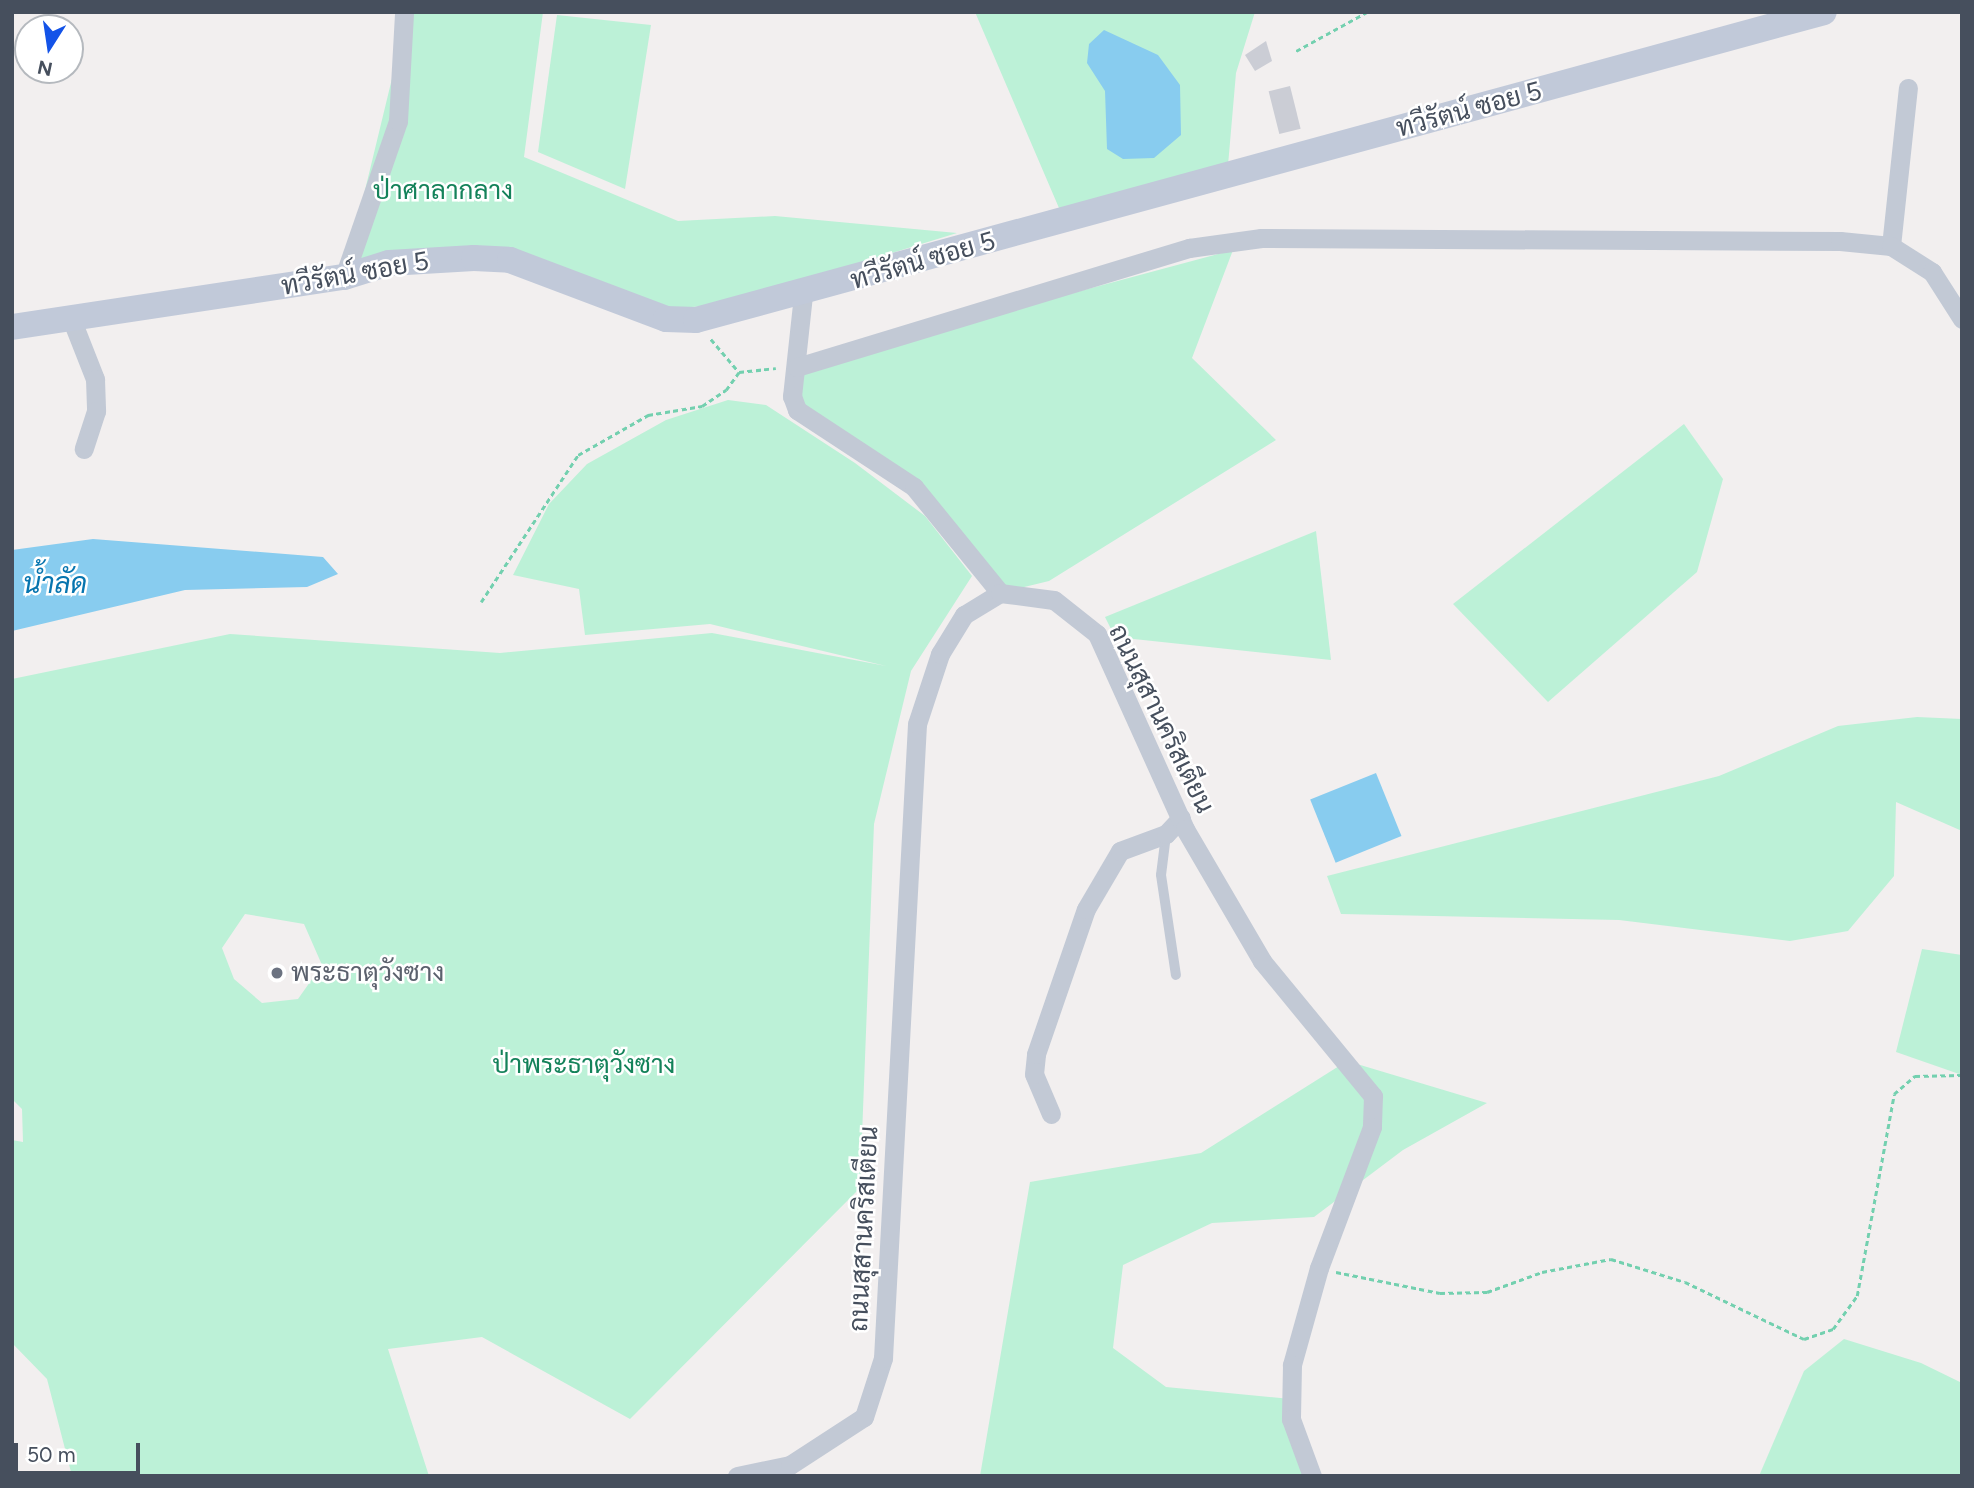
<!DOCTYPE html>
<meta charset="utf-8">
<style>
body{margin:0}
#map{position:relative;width:1974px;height:1488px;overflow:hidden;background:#f2efef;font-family:Figtree,Sarabun,sans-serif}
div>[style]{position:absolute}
.green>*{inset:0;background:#bcf1d7}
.water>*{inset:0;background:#88ccef;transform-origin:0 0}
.building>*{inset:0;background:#cbcdd5;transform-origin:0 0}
.path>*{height:2.5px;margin-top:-1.25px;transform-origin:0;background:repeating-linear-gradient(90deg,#73d0af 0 5px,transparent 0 8.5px)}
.lane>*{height:10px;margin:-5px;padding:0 5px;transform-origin:5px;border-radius:5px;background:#c2c9d5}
.street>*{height:19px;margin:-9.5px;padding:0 9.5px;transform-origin:9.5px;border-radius:9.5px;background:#c2c9d5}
.secondary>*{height:26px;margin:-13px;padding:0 13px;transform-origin:13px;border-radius:13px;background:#c1c9d9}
.dots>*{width:19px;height:19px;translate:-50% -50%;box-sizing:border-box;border:4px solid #fff;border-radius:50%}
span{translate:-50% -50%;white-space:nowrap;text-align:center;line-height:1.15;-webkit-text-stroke:5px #fff;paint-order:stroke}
.street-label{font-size:26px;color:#464f5d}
.park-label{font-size:26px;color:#14825a}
.worship-label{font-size:26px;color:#5b616d}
.left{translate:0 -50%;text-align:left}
.water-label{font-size:28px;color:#0775af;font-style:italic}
.frame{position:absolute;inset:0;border:14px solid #464f5d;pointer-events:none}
.north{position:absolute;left:14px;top:14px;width:70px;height:70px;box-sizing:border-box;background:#fff;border:2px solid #b5b9be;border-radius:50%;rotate:192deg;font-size:19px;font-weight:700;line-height:28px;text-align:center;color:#464f5d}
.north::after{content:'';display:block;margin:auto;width:24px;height:32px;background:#1353e8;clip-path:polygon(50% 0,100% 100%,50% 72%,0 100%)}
.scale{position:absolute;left:14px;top:1443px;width:126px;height:32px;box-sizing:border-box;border:4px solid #464f5d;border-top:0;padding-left:9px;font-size:21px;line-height:24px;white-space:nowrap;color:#464f5d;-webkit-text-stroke:5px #fff;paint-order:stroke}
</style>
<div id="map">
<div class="green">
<div style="clip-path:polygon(402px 12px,543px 12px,524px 157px,678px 221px,775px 216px,957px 233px,723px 305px,660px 309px,512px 250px,344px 277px,403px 33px)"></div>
<div style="clip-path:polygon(975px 12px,1255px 12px,1236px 73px,1227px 177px,1065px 222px)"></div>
<div style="clip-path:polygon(557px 15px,651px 25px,625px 189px,538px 152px)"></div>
<div style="clip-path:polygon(1233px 250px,1192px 358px,1276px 440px,1049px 581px,1000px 593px,914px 487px,797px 410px,797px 367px)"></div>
<div style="clip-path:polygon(evenodd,728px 400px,766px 405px,855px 463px,925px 516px,972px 576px,911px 671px,874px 824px,860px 1188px,630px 1419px,482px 1337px,388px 1349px,429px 1476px,72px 1476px,47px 1379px,12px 1343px,12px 1140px,23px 1142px,22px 1109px,12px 1099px,12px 679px,230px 634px,500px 653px,712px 633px,886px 666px,710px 624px,585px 635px,579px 589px,513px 575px,549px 504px,587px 464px,666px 420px,728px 400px,245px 914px,304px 924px,322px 965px,298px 999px,262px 1003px,234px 979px,222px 948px,245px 914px)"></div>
<div style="clip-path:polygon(1684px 424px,1723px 479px,1697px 572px,1548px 702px,1453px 604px)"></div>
<div style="clip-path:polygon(1316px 531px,1331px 660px,1115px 637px,1105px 617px)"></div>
<div style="clip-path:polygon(1917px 717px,1962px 719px,1962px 831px,1896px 802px,1894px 876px,1848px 931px,1790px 941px,1619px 920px,1341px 914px,1327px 876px,1719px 776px,1838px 726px)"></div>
<div style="clip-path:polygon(1922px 949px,1962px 955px,1962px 1075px,1896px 1052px)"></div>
<div style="clip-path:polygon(1347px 1061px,1487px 1103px,1403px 1150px,1314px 1217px,1212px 1223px,1123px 1265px,1113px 1348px,1166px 1387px,1291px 1399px,1312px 1476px,980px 1476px,1030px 1182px,1201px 1153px)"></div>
<div style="clip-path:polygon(1844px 1339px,1921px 1363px,1962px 1383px,1962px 1476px,1759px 1476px,1804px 1371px)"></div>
</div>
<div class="water">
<div style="clip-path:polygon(1104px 30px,1158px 55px,1180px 85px,1181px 135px,1154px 158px,1123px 159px,1107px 149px,1105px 91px,1087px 63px,1089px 44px)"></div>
<div style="clip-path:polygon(93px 539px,323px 557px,338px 574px,307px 587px,185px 590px,12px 631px,12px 550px)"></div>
<div style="left:1376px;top:773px;width:68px;height:71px;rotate:68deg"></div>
</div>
<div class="building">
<div style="clip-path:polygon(1266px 41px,1272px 61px,1255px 71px,1245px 55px)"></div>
<div style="left:1290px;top:86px;width:44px;height:22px;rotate:76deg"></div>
</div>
<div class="path">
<div style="left:1296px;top:51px;width:81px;rotate:-28.8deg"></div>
<div style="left:711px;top:339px;width:43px;rotate:49.7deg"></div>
<div style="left:739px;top:372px;width:37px;rotate:-6deg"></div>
<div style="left:481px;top:602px;width:176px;rotate:-56.6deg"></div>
<div style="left:578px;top:455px;width:81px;rotate:-29.7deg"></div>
<div style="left:648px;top:415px;width:55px;rotate:-9.5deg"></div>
<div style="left:702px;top:406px;width:29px;rotate:-34deg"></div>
<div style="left:726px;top:390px;width:22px;rotate:-54deg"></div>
<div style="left:1336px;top:1272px;width:106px;rotate:11.4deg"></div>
<div style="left:1440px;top:1293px;width:47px;rotate:-1.2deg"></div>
<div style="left:1487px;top:1292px;width:59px;rotate:-20deg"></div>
<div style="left:1542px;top:1272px;width:70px;rotate:-10.7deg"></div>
<div style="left:1611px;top:1259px;width:77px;rotate:17.3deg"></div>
<div style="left:1685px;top:1282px;width:132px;rotate:25.6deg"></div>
<div style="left:1804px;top:1339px;width:31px;rotate:-19deg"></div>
<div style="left:1833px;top:1329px;width:41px;rotate:-54deg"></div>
<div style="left:1857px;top:1296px;width:205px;rotate:-79.6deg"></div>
<div style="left:1894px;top:1094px;width:28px;rotate:-41deg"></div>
<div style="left:1915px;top:1076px;width:47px;rotate:-1.2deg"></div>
</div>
<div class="lane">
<div style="left:1166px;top:835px;width:40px;rotate:97.1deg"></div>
<div style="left:1161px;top:875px;width:101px;rotate:81.5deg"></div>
</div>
<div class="street">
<div style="left:1891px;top:246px;width:159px;rotate:-83.9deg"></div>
<div style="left:344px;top:277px;width:165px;rotate:-70.9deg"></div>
<div style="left:398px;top:121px;width:109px;rotate:-86.8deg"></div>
<div style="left:803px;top:295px;width:102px;rotate:96.2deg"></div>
<div style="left:792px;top:396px;width:15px;rotate:70deg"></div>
<div style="left:797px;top:410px;width:140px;rotate:33.3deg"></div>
<div style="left:914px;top:487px;width:136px;rotate:50.9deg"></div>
<div style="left:71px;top:318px;width:66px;rotate:68.5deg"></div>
<div style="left:95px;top:379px;width:32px;rotate:88deg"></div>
<div style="left:96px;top:411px;width:40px;rotate:108deg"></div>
<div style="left:797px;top:367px;width:410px;rotate:-16.9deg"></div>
<div style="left:1189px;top:248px;width:73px;rotate:-7.9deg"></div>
<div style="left:1261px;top:238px;width:579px;rotate:0.3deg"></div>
<div style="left:1840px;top:241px;width:51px;rotate:5.6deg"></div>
<div style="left:1891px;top:246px;width:49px;rotate:32.4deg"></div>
<div style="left:1932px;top:272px;width:56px;rotate:57.4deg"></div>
<div style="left:1051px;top:1114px;width:43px;rotate:-113deg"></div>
<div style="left:1034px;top:1074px;width:20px;rotate:-84deg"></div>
<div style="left:1036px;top:1054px;width:153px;rotate:-71deg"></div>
<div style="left:1086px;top:909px;width:67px;rotate:-59.6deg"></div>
<div style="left:1120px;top:851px;width:49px;rotate:-20.3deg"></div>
<div style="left:1166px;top:834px;width:22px;rotate:-47deg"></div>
<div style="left:737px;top:1476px;width:54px;rotate:-11.7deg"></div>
<div style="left:790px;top:1465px;width:88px;rotate:-33deg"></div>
<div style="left:864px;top:1417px;width:62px;rotate:-72.1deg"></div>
<div style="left:883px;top:1358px;width:635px;rotate:-86.93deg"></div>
<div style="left:917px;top:724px;width:74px;rotate:-71.8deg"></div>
<div style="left:940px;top:654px;width:46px;rotate:-58.4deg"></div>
<div style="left:964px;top:615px;width:42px;rotate:-31.4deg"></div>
<div style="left:1000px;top:593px;width:54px;rotate:7.4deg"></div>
<div style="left:1054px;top:600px;width:55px;rotate:38.3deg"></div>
<div style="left:1097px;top:634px;width:214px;rotate:65.7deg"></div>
<div style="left:1185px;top:829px;width:153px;rotate:59.7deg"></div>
<div style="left:1262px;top:961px;width:175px;rotate:50.6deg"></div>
<div style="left:1373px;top:1096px;width:31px;rotate:92deg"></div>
<div style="left:1372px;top:1127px;width:151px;rotate:110.6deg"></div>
<div style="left:1319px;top:1268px;width:101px;rotate:105.6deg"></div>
<div style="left:1292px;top:1365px;width:54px;rotate:91.1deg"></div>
<div style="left:1291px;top:1419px;width:61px;rotate:69.8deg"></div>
</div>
<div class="secondary">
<div style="left:12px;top:327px;width:336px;rotate:-8.6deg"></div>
<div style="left:344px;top:277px;width:47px;rotate:-17.3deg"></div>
<div style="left:389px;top:263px;width:85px;rotate:-3.4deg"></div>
<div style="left:474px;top:258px;width:36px;rotate:3deg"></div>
<div style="left:510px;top:260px;width:167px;rotate:20.7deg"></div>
<div style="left:666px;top:319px;width:30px;rotate:2deg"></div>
<div style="left:696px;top:320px;width:1169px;rotate:-15.27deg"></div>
</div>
<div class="dots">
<div style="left:277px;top:973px;background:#6b7280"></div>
</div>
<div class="street-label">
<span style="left:1469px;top:110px;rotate:-15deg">ทวีรัตน์ ซอย 5</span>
<span style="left:923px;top:261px;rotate:-16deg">ทวีรัตน์ ซอย 5</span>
<span style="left:355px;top:274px;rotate:-10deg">ทวีรัตน์ ซอย 5</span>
<span style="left:1161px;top:719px;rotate:64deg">ถนนสุสานคริสเตียน</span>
<span style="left:864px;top:1229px;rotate:-87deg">ถนนสุสานคริสเตียน</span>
</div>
<div class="park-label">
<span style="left:443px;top:191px">ป่าศาลากลาง</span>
<span style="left:584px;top:1065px">ป่าพระธาตุวังซาง</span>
</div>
<div class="worship-label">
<span class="left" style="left:291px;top:973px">พระธาตุวังซาง</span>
</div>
<div class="water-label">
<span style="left:55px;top:583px">น้ำลัด</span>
</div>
<div class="frame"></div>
<div class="north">N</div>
<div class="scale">50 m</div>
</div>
